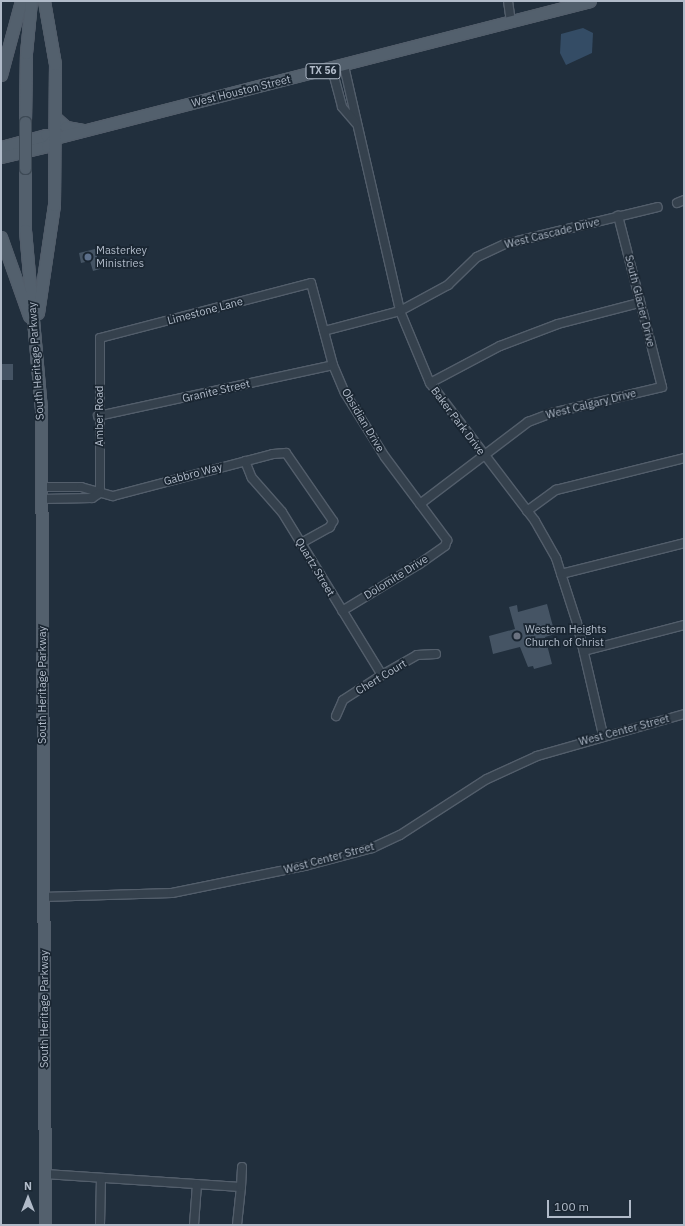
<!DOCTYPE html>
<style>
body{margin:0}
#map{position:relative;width:685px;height:1226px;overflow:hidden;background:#212f3d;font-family:"IBM Plex Sans",sans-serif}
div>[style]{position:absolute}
.water>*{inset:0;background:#344c65}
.building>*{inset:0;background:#455464;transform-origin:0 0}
.roads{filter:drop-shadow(1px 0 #535e6b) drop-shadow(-1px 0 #535e6b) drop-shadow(0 1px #535e6b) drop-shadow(0 -1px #535e6b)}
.minor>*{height:8px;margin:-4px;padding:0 4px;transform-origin:4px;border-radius:4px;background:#35414d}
.major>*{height:11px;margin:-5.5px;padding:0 5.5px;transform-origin:5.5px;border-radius:5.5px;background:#53606d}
.bridges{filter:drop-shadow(1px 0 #3e4a56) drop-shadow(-1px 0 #3e4a56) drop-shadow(0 1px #3e4a56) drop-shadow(0 -1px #3e4a56)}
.major-bridge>*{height:11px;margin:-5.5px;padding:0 5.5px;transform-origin:5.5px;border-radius:5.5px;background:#53606d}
.dots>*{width:11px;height:11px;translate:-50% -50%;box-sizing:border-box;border:2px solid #1a2632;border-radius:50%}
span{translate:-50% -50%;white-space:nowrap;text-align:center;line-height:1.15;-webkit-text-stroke:3.5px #1a2632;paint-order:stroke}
.shield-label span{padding:1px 3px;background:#1a2632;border:1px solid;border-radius:3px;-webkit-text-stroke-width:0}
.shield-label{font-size:10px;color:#b1bbc9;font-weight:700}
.street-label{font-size:11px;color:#b1bbc9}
.poi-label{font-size:11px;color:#b1bbc9}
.left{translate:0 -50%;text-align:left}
.frame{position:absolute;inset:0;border:2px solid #b1bbc9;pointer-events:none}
.north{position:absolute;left:8px;top:1178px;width:40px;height:40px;-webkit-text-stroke:3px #1a2632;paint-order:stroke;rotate:0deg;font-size:11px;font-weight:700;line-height:16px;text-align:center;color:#b1bbc9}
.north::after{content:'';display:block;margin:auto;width:14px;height:18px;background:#b1bbc9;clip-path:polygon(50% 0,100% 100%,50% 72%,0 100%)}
.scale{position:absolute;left:547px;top:1200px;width:84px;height:18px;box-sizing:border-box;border:2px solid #b1bbc9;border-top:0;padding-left:5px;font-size:12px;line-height:14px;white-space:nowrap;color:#b1bbc9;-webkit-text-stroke:3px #1a2632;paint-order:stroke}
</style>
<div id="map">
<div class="water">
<div style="clip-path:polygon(583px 28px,593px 33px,592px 53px,566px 65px,560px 53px,561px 34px)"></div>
</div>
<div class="building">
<div style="clip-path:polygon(95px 249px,100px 269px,93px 271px,90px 261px,81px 263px,79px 253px)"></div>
<div style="left:1px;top:364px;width:12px;height:16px"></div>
<div style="clip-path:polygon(547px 604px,555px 634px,545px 637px,552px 664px,534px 669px,533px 666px,528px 667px,520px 647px,493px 654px,489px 636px,515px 629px,509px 607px,517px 605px,518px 612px)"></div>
</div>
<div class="roads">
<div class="minor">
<div style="left:508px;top:1px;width:21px;rotate:82deg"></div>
<div style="left:344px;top:66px;width:251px;rotate:77.1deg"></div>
<div style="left:400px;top:311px;width:78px;rotate:67.4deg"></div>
<div style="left:430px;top:383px;width:173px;rotate:52.7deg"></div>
<div style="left:535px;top:521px;width:43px;rotate:60.4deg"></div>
<div style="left:556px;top:558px;width:68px;rotate:72.1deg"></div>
<div style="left:577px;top:623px;width:115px;rotate:76.9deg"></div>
<div style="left:332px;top:69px;width:39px;rotate:75deg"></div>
<div style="left:342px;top:107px;width:21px;rotate:49deg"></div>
<div style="left:677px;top:203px;width:8px;rotate:-23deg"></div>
<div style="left:324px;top:331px;width:79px;rotate:-14.7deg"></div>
<div style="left:400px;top:311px;width:55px;rotate:-28.4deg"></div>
<div style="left:448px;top:285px;width:40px;rotate:-44deg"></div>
<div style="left:477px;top:257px;width:31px;rotate:-25deg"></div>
<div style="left:505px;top:244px;width:157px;rotate:-13.6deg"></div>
<div style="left:430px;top:383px;width:79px;rotate:-27.9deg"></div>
<div style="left:500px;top:346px;width:62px;rotate:-20.8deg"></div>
<div style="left:558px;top:324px;width:84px;rotate:-14.5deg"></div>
<div style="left:98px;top:416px;width:240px;rotate:-12.2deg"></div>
<div style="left:245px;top:461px;width:18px;rotate:68deg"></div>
<div style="left:252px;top:478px;width:45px;rotate:48.6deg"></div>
<div style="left:282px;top:512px;width:191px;rotate:58.5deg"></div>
<div style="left:41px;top:487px;width:40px"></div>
<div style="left:81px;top:487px;width:33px;rotate:16deg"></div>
<div style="left:113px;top:496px;width:165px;rotate:-14.7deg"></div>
<div style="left:273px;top:454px;width:13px;rotate:-4deg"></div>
<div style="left:286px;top:453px;width:83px;rotate:55.3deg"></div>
<div style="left:333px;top:521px;width:7px;rotate:117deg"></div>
<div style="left:330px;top:527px;width:33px;rotate:151deg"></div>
<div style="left:100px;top:493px;width:155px;rotate:-90deg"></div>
<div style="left:100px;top:338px;width:218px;rotate:-14.6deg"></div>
<div style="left:311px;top:283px;width:85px;rotate:75deg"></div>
<div style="left:333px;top:365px;width:30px;rotate:67deg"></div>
<div style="left:345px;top:393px;width:75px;rotate:58deg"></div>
<div style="left:385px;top:457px;width:104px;rotate:53.2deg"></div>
<div style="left:447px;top:540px;width:6px;rotate:108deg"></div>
<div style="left:445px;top:546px;width:32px;rotate:145deg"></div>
<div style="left:419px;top:564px;width:90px;rotate:148.6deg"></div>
<div style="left:41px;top:499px;width:51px;rotate:-1.1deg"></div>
<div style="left:92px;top:498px;width:9px;rotate:-32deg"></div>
<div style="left:420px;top:504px;width:136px;rotate:-37.2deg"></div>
<div style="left:528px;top:422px;width:26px;rotate:-21deg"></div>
<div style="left:552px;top:413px;width:113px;rotate:-13.3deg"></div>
<div style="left:662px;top:387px;width:177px;rotate:-104.4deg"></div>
<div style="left:527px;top:511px;width:36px;rotate:-36deg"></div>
<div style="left:556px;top:490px;width:132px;rotate:-14deg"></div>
<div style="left:561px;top:574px;width:127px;rotate:-14.1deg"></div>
<div style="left:584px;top:651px;width:103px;rotate:-14.6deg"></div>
<div style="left:336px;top:716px;width:17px;rotate:-66deg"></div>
<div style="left:343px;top:700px;width:46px;rotate:-32.7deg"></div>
<div style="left:382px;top:675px;width:40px;rotate:-29.7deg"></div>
<div style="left:417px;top:655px;width:19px;rotate:-3deg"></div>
<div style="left:43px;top:897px;width:129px;rotate:-1.8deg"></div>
<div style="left:172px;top:893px;width:136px;rotate:-11.5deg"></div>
<div style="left:305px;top:866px;width:69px;rotate:-15deg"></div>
<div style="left:372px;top:848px;width:31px;rotate:-25deg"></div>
<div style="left:400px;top:835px;width:103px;rotate:-32.8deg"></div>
<div style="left:487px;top:779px;width:55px;rotate:-24.7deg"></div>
<div style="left:537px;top:756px;width:153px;rotate:-15.9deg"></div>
<div style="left:45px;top:1174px;width:196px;rotate:3.8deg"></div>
<div style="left:241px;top:1187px;width:38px;rotate:96deg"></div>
<div style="left:241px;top:1187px;width:20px;rotate:-87deg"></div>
<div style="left:100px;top:1225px;width:47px;rotate:-88.8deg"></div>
<div style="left:194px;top:1225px;width:41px;rotate:-85.8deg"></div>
</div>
<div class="major">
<div style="left:1px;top:75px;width:77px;rotate:-74.9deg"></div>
<div style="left:55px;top:117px;width:15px;rotate:42deg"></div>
<div style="left:66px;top:127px;width:17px;rotate:10deg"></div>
<div style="left:25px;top:122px;width:69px;rotate:-89.2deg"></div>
<div style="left:26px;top:53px;width:52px;rotate:-84.5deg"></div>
<div style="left:1px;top:147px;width:47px;rotate:-14.9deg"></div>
<div style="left:46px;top:135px;width:9px;rotate:18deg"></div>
<div style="left:1px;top:157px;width:47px;rotate:-13.4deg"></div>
<div style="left:47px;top:146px;width:11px;rotate:-45deg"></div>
<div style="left:55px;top:138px;width:552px;rotate:-14.36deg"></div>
<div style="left:25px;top:168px;width:62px;rotate:90deg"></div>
<div style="left:25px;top:230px;width:180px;rotate:84.9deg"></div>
<div style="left:41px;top:409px;width:816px;rotate:89.72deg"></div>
<div style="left:1px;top:237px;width:84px;rotate:70.5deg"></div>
<div style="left:38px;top:313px;width:109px;rotate:-81.6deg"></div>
<div style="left:54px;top:205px;width:141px;rotate:-89.6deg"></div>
<div style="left:55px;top:64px;width:64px;rotate:-99.9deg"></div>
</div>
</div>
<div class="bridges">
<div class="major-bridge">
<div style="left:25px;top:168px;width:46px;rotate:-90deg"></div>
</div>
</div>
<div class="dots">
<div style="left:88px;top:257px;background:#5c6f8a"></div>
<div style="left:517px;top:636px;background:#6b7280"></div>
</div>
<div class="shield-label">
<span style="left:323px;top:71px">TX 56</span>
</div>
<div class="street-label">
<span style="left:241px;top:91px;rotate:-14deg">West Houston Street</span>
<span style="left:552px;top:233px;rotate:-14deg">West Cascade Drive</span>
<span style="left:640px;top:301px;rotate:76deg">South Glacier Drive</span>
<span style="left:205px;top:311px;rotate:-15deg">Limestone Lane</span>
<span style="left:36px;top:361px;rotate:-94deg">South Heritage Parkway</span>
<span style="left:216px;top:391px;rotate:-13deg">Granite Street</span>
<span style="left:591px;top:404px;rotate:-14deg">West Calgary Drive</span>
<span style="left:99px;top:416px;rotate:-90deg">Amber Road</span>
<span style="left:363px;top:420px;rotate:59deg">Obsidian Drive</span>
<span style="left:458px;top:421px;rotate:53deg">Baker Park Drive</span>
<span style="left:193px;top:474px;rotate:-15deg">Gabbro Way</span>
<span style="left:315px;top:567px;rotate:59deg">Quartz Street</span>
<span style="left:396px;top:577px;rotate:-32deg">Dolomite Drive</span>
<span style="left:381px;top:677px;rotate:-31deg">Chert Court</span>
<span style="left:42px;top:685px;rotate:-90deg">South Heritage Parkway</span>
<span style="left:624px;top:730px;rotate:-15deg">West Center Street</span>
<span style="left:329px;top:858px;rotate:-15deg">West Center Street</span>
<span style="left:44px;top:1009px;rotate:-90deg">South Heritage Parkway</span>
</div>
<div class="poi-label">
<span class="left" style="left:96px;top:257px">Masterkey<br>Ministries</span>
<span class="left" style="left:525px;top:636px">Western Heights<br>Church of Christ</span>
</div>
<div class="frame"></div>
<div class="north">N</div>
<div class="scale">100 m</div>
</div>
